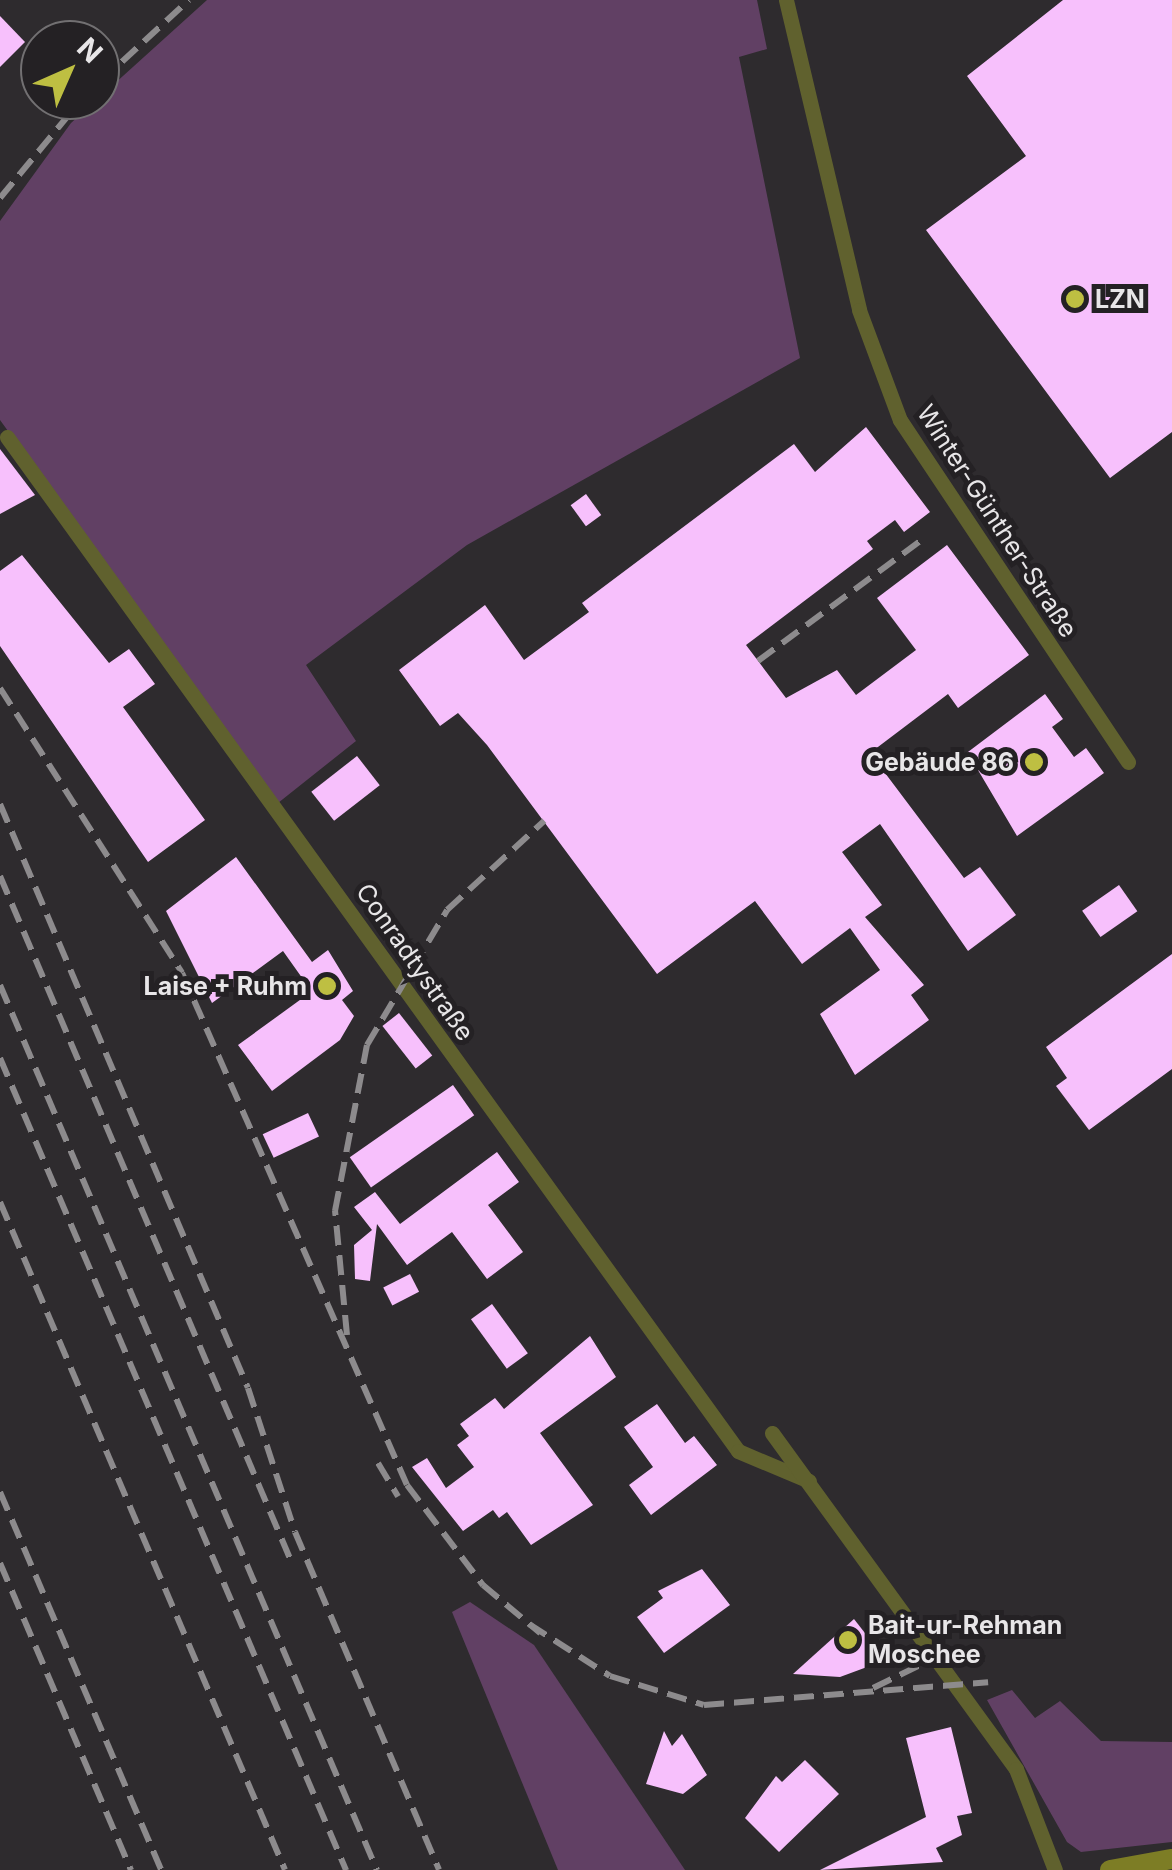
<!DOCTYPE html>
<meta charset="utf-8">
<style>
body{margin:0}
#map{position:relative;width:1172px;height:1870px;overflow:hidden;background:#2e2b2e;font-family:Inter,sans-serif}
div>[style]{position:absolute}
.green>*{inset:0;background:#614064}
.building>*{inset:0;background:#f7c0fc;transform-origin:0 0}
.minor>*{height:15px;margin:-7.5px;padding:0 7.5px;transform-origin:7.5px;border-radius:7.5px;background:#60612e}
.secondary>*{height:20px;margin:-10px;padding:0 10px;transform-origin:10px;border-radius:10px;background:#7d7d25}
.rail>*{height:6px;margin-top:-3px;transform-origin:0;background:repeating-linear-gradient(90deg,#8d8b8d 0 20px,transparent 0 30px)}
.dots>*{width:28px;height:28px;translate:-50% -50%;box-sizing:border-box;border:5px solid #242124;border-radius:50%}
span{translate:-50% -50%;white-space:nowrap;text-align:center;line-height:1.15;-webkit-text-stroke:10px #242124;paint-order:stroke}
.poi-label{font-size:25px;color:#e8e6e8;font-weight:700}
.left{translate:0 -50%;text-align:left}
.right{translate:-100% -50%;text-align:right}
.street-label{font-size:25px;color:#e8e6e8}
.north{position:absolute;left:20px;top:20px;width:100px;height:100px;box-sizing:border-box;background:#242124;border:2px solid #727072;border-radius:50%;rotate:45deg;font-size:28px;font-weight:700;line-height:40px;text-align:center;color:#e8e6e8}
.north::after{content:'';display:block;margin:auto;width:35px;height:45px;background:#bebf42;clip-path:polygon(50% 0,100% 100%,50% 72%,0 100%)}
</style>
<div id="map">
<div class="green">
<div style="clip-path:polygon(207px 0,757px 0,767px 49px,739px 57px,800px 358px,467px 545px,306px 665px,356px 741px,278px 803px,0 420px,0 221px,71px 123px)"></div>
<div style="clip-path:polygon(470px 1602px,534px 1645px,685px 1870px,558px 1870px,452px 1612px)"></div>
<div style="clip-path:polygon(1012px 1690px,1035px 1718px,1060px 1701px,1101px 1741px,1172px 1742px,1172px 1842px,1081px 1852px,1067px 1842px,987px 1700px)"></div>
</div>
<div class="building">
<div style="clip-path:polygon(1063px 0,1172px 0,1172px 432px,1110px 478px,926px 230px,1026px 156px,967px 76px)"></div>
<div style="clip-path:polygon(0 16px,25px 42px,0 67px)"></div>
<div style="clip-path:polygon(866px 427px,930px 512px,904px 532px,895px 520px,867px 541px,873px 549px,746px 645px,786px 698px,837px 670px,856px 695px,916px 650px,877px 598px,947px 545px,1029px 655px,958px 708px,948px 694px,870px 753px,964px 878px,980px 867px,1016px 915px,968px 951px,880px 824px,842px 852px,882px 905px,865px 917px,924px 985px,911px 995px,929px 1020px,855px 1075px,820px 1014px,880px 970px,850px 928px,802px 964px,755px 901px,657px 974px,487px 745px,458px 713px,440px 726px,399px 670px,485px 605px,524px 660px,589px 612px,582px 603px,794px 444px,815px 472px)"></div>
<div style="clip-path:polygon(0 449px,35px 495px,0 514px)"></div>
<div style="left:586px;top:494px;width:26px;height:19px;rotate:54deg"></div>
<div style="clip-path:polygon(22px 555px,109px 663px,129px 649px,155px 684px,123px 707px,205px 820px,148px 862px,0 646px,0 571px)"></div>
<div style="clip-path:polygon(1045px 694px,1063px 719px,1052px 727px,1074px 757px,1086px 748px,1104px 773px,1017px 836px,975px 765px,968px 770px,960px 758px)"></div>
<div style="left:357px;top:756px;width:37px;height:58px;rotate:52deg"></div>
<div style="clip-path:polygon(236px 857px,312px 962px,328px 950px,353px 991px,342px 1000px,354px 1016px,340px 1040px,272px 1091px,238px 1045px,304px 997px,297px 988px,305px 982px,283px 951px,212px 1003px,166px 911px)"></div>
<div style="left:1119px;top:885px;width:32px;height:45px;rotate:55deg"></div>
<div style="clip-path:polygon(1172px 954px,1172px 1069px,1089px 1130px,1056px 1086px,1067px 1078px,1046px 1047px)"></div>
<div style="left:399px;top:1013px;width:54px;height:21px;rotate:52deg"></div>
<div style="left:453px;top:1085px;width:37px;height:126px;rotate:55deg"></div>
<div style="left:308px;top:1113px;width:26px;height:50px;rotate:65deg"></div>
<div style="clip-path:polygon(497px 1152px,519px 1182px,488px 1205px,523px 1252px,487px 1279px,452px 1232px,407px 1265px,377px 1224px,370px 1281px,355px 1279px,354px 1245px,372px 1230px,354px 1207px,375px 1192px,400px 1224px)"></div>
<div style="left:410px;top:1274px;width:20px;height:30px;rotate:63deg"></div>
<div style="left:492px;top:1304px;width:61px;height:26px;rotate:54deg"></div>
<div style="clip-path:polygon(590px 1336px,616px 1377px,540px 1433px,593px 1505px,531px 1545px,507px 1512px,499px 1518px,493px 1510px,463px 1531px,412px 1467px,427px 1458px,446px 1488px,474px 1467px,457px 1445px,469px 1436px,460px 1424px,495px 1398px,504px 1409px)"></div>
<div style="clip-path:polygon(657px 1404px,685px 1443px,694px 1436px,717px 1465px,651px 1515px,629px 1485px,653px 1467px,624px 1427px)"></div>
<div style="clip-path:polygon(702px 1569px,730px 1605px,664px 1653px,637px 1617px,663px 1598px,658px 1591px)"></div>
<div style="clip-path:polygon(854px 1619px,886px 1660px,840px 1677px,793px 1674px)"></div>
<div style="clip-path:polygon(951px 1727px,972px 1813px,957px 1816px,962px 1835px,936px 1848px,943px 1862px,820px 1870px,926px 1817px,906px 1738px)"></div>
<div style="clip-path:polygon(664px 1731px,672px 1746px,682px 1734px,707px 1775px,683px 1794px,646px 1784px)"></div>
<div style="clip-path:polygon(805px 1760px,839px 1794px,779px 1852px,745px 1818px,776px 1776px,782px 1782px)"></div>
</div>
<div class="minor">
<div style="left:786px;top:0;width:318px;rotate:76.7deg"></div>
<div style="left:859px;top:310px;width:117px;rotate:69.6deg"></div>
<div style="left:900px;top:420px;width:411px;rotate:56.3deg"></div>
<div style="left:7px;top:437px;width:1250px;rotate:54.21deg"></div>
<div style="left:738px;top:1451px;width:77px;rotate:22.9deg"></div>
<div style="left:772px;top:1433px;width:415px;rotate:54deg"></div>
<div style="left:1016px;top:1769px;width:108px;rotate:68.9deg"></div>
</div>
<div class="secondary">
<div style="left:1110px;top:1870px;width:63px;rotate:-10.1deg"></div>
</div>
<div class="rail">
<div style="left:100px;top:82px;width:121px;rotate:-42.7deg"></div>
<div style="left:0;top:198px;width:127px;rotate:-50.4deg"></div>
<div style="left:758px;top:661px;width:202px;rotate:-36.5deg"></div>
<div style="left:0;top:688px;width:338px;rotate:57.4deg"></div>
<div style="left:182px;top:973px;width:559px;rotate:66.28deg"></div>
<div style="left:407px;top:1485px;width:126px;rotate:52.8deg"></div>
<div style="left:483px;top:1585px;width:75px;rotate:40.1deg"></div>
<div style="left:0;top:804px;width:634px;rotate:66.99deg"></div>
<div style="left:248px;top:1388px;width:151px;rotate:71.9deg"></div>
<div style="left:295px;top:1532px;width:367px;rotate:66.9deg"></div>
<div style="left:0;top:876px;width:744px;rotate:66.98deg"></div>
<div style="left:0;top:985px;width:962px;rotate:66.93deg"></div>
<div style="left:0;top:1058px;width:883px;rotate:66.92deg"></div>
<div style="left:0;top:1202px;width:726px;rotate:66.89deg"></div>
<div style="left:347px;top:1335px;width:125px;rotate:-95.5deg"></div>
<div style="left:335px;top:1211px;width:169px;rotate:-79.1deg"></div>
<div style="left:367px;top:1045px;width:157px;rotate:-59.3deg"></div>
<div style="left:447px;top:910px;width:132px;rotate:-42.5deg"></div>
<div style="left:378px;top:1463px;width:39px;rotate:59deg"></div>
<div style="left:0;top:1492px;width:411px;rotate:66.9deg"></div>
<div style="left:0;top:1563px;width:334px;rotate:66.9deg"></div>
<div style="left:529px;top:1624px;width:96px;rotate:32.7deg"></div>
<div style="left:610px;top:1676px;width:98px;rotate:17.1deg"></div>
<div style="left:704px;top:1705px;width:285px;rotate:-4.6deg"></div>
<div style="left:873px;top:1688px;width:91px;rotate:-26deg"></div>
</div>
<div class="dots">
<div style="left:1075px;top:299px;background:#bebf42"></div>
<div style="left:1034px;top:762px;background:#bebf42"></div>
<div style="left:327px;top:986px;background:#bebf42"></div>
<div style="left:848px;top:1640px;background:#bebf42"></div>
</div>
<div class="poi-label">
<span class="left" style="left:1095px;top:299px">LZN</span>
<span class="right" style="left:1014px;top:762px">Gebäude 86</span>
<span class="right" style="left:307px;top:986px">Laise + Ruhm</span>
<span class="left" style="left:868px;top:1640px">Bait-ur-Rehman<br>Moschee</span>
</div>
<div class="street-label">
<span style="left:997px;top:521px;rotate:57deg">Winter-Günther-Straße</span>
<span style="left:415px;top:962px;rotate:55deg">Conradtystraße</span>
</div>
<div class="north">N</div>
</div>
